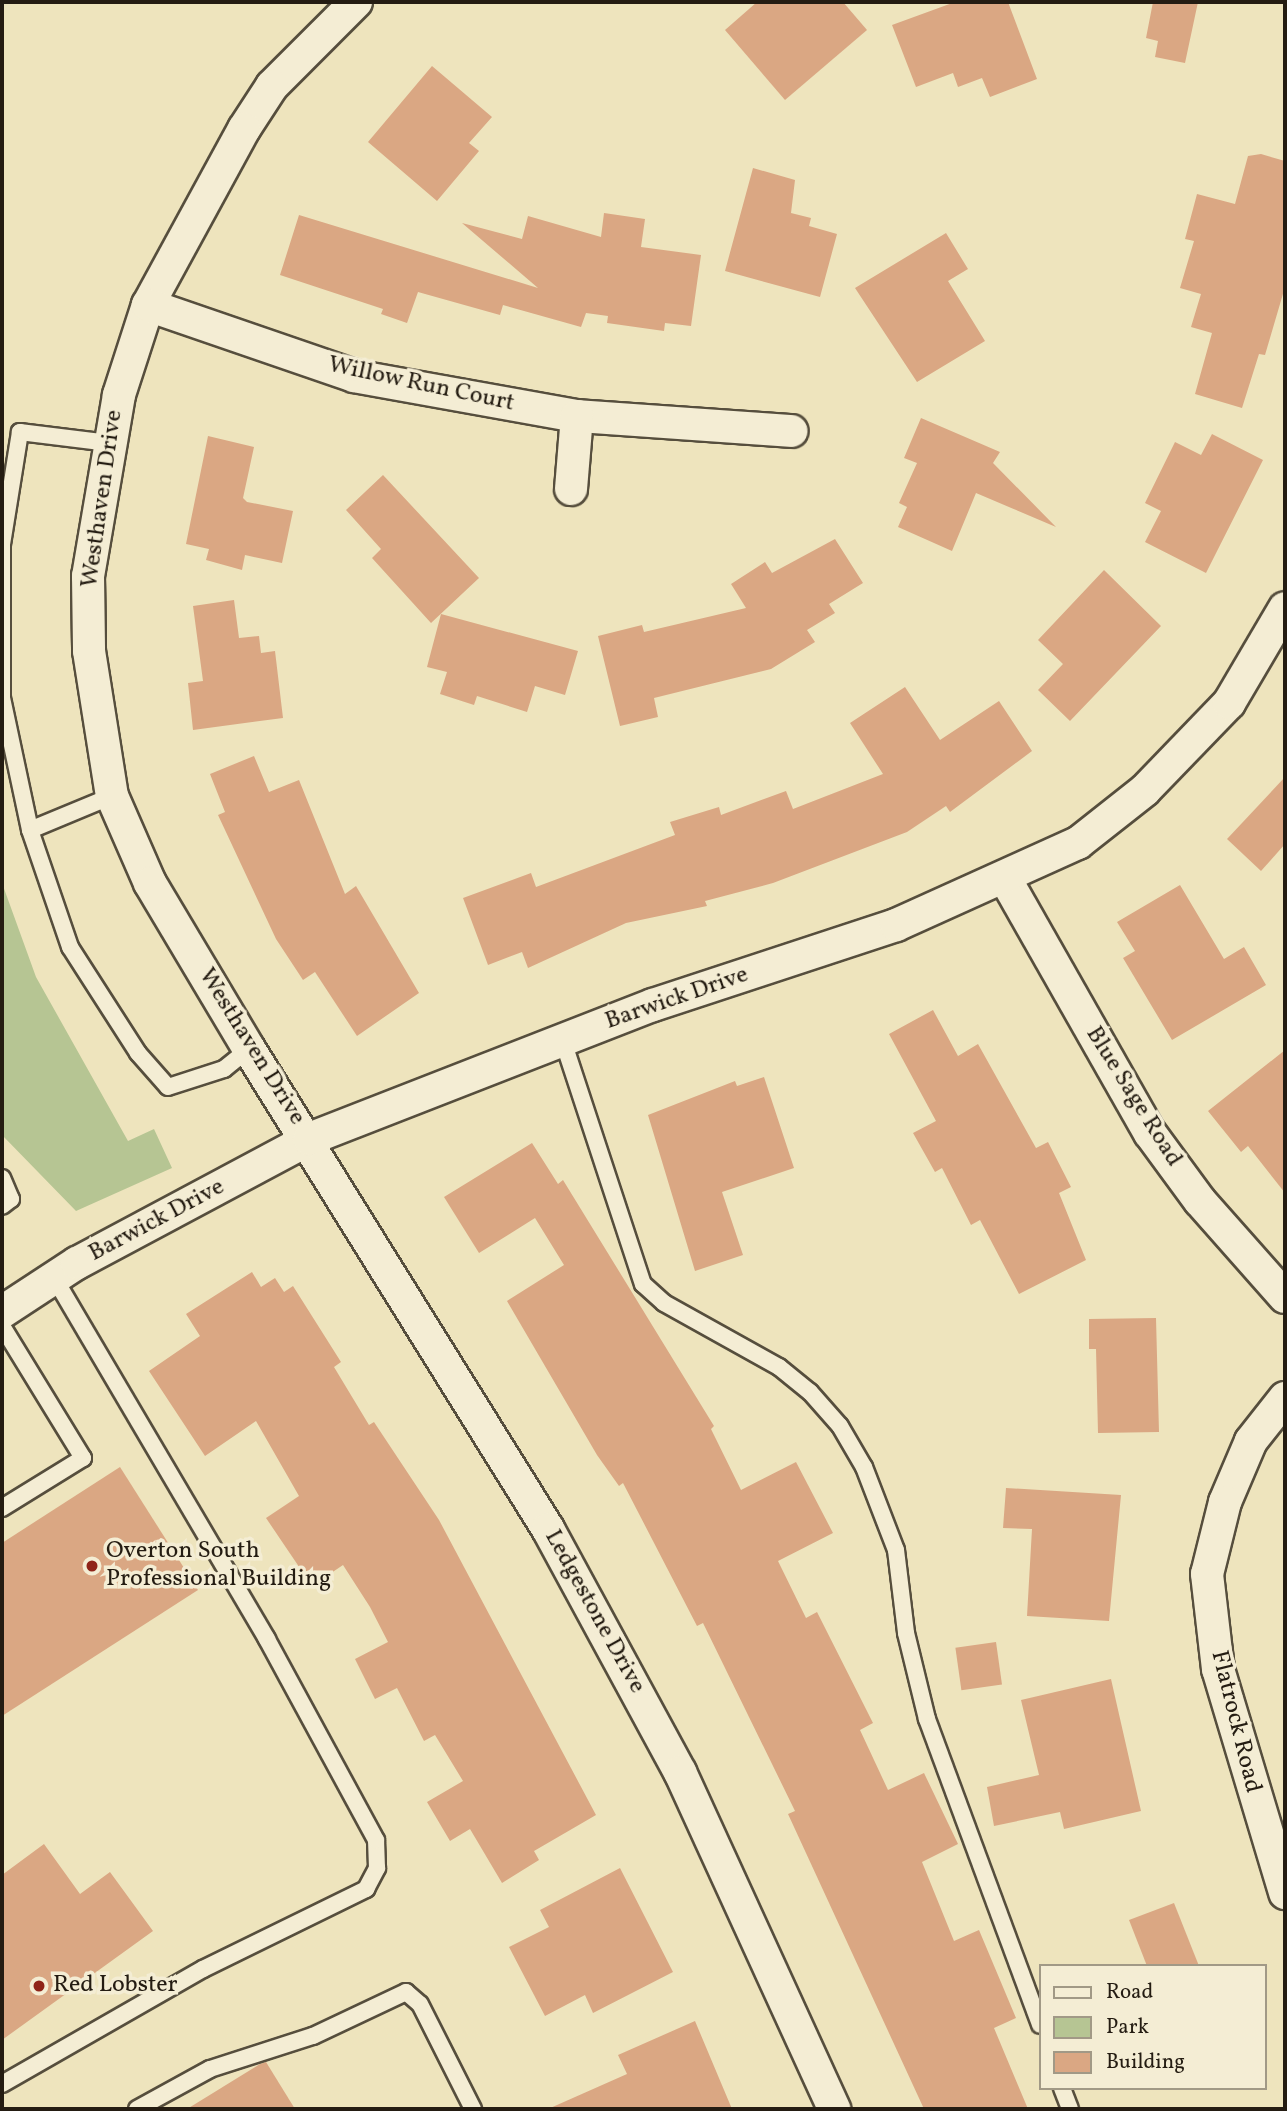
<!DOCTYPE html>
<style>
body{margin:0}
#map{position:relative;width:1287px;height:2111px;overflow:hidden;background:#eee4bd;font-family:Vollkorn,serif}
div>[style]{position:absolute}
.green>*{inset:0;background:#b6c593}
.building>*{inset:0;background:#daa783;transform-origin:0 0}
.roads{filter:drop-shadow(2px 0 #564e3d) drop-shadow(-2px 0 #564e3d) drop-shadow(0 2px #564e3d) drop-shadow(0 -2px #564e3d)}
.service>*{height:16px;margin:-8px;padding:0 8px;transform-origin:8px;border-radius:8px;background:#f4edd4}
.minor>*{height:32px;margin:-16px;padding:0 16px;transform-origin:16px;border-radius:16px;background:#f4edd4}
.dots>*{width:19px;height:19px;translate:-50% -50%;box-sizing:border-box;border:4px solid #f4edd4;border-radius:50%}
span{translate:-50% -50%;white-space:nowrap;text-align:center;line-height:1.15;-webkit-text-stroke:7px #f4edd4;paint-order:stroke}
.street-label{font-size:24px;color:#241c12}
.poi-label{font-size:24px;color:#241c12}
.left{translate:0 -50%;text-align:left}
.frame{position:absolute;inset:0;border:4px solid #241c12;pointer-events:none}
.legend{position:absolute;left:1039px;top:1964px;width:228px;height:126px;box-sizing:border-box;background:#f4edd4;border:2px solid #a19986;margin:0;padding:9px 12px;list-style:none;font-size:21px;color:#241c12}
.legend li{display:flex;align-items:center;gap:14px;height:35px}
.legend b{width:35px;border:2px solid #a19986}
</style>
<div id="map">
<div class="green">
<div style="clip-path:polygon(2px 883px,36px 977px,128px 1141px,154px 1129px,172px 1168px,76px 1211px,2px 1135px)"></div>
</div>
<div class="building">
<div style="clip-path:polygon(757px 2px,843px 2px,867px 30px,785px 100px,725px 30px)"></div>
<div style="clip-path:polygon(955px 2px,1008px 2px,1037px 79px,990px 97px,982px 78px,958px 87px,953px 73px,916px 87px,892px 25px)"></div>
<div style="clip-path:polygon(1153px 2px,1198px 2px,1185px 63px,1155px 57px,1158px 41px,1146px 38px)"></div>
<div style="clip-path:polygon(432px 66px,492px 117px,469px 143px,479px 151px,437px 201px,368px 142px)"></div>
<div style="clip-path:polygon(1261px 154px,1285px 161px,1285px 287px,1265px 355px,1259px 354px,1242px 408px,1195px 394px,1212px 333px,1191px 327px,1201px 294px,1180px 288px,1194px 241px,1185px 239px,1197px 194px,1235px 204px,1248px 156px)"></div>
<div style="clip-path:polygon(753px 168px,795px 180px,791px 213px,811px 218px,809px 226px,837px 234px,820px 297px,725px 271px)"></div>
<div style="clip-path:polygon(604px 213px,645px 219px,641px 247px,701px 255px,691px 326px,665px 323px,664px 331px,607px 323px,608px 316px,586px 313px,581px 327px,503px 305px,500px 315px,418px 292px,407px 323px,381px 314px,383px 309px,280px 275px,299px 215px,538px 288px,462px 223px,522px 239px,528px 216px,601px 237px)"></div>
<div style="clip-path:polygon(946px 233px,968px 269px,948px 281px,985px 341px,917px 382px,855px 288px)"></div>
<div style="clip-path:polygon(921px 418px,1000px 452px,993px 463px,1056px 527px,976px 493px,952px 551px,898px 527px,907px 507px,899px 503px,917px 463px,904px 458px)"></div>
<div style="clip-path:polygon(1212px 434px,1263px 460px,1206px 573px,1145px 542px,1161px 511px,1145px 503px,1175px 442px,1201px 455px)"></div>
<div style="clip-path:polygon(208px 436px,254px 447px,243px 498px,247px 502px,293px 511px,282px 563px,245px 555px,242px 570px,206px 560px,209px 549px,186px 544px)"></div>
<div style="clip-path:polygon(383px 475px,479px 578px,431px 623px,372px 558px,381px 549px,346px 510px)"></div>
<div style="clip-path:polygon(835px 539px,863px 583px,829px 604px,835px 613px,807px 630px,815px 642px,771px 669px,654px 698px,658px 717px,620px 726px,598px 636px,642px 625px,644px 632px,746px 608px,731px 584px,765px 562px,772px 573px)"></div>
<div style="clip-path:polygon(1104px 570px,1161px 626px,1070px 721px,1038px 690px,1063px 664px,1038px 640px)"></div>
<div style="clip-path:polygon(234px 600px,239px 638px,259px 636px,261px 653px,275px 651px,283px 718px,193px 730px,188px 683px,203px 681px,193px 606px)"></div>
<div style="clip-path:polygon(441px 614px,578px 651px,565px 695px,535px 686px,527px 712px,477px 696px,474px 705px,440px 694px,447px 672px,427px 667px)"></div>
<div style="clip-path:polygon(905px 687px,940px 740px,999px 701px,1032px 751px,950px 812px,946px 806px,907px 832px,773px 883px,705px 901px,707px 906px,626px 923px,528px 968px,522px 952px,488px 965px,463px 898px,531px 873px,536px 887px,675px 835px,670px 822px,719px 807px,721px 815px,786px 791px,793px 809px,883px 774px,850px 723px)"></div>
<div style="clip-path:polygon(254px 756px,269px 792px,299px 780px,345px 894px,356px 886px,419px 993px,357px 1036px,315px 972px,303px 980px,276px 939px,218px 815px,225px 812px,210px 774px)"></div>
<div style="clip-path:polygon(1285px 777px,1285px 844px,1261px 871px,1227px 839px)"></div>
<div style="clip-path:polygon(1180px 885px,1224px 959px,1244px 947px,1266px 985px,1172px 1040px,1123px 958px,1135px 951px,1117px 922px)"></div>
<div style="clip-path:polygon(933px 1010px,958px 1056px,978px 1044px,1036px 1148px,1048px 1142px,1071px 1187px,1059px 1193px,1086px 1260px,1019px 1294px,980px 1220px,971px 1225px,942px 1168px,935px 1172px,913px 1133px,936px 1121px,889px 1034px)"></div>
<div style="clip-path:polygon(1285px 1050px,1285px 1193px,1248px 1146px,1241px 1152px,1208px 1111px)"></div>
<div style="clip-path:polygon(764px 1077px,794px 1168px,722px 1192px,743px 1255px,695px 1271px,648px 1115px,735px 1081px,737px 1086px)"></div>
<div style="clip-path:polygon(532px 1143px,558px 1184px,563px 1180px,714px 1426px,711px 1429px,741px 1490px,796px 1462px,833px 1533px,778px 1561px,806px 1618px,817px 1612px,873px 1723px,860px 1730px,888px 1790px,924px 1773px,958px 1844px,922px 1862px,954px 1941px,979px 1930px,1016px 2018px,994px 2028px,1028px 2109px,924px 2109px,788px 1814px,795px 1811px,703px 1623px,697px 1626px,623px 1483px,619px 1486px,597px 1455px,507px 1301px,564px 1265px,535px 1218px,479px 1253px,444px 1197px)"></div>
<div style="clip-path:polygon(252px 1272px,261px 1287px,275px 1278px,284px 1292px,293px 1286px,341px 1362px,334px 1367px,369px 1425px,374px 1422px,439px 1520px,596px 1815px,534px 1851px,539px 1860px,502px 1883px,470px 1829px,450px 1841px,427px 1802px,463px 1781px,435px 1735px,424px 1741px,397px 1688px,375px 1699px,355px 1659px,388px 1642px,370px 1607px,343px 1565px,312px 1586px,266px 1518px,299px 1496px,256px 1421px,205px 1456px,149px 1371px,200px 1336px,186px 1314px)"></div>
<div style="clip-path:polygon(1156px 1318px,1159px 1432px,1098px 1433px,1096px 1349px,1089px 1349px,1089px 1319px)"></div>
<div style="clip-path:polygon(120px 1467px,198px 1590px,2px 1716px,2px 1543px)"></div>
<div style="clip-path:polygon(1006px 1488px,1121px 1495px,1109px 1621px,1027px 1616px,1032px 1529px,1003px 1528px)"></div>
<div style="left:996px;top:1642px;width:43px;height:41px;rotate:82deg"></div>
<div style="clip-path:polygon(1111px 1679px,1141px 1811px,1064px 1829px,1060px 1812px,994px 1826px,987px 1787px,1039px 1775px,1021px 1700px)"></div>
<div style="clip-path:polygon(44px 1844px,80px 1894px,110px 1872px,153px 1931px,2px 2040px,2px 1875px)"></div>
<div style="clip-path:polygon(620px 1868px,673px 1972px,593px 2013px,585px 1995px,545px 2016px,509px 1947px,549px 1927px,540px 1910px)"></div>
<div style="clip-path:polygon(1174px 1903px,1199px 1966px,1147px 1966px,1129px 1920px)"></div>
<div style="clip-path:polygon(695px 2021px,732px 2109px,548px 2109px,627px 2074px,618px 2055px)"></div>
<div style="clip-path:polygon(266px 2062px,295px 2109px,187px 2109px,260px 2064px)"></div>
</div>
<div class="roads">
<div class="service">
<div style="left:109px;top:443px;width:90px;rotate:-173deg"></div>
<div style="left:20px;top:432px;width:114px;rotate:99.1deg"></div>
<div style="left:2px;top:545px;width:153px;rotate:90deg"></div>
<div style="left:2px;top:698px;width:135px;rotate:78deg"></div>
<div style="left:30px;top:830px;width:89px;rotate:-22.5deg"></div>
<div style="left:30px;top:830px;width:124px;rotate:71.1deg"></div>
<div style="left:70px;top:947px;width:126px;rotate:57.3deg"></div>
<div style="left:138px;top:1053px;width:45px;rotate:48.6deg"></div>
<div style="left:168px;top:1087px;width:59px;rotate:-17.8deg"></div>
<div style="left:224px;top:1069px;width:32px;rotate:-39deg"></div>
<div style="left:563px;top:1041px;width:256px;rotate:71.8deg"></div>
<div style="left:643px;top:1284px;width:28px;rotate:42deg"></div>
<div style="left:664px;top:1303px;width:132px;rotate:29.1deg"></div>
<div style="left:779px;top:1367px;width:40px;rotate:39deg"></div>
<div style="left:810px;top:1392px;width:45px;rotate:48.6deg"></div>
<div style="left:840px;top:1426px;width:48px;rotate:59.7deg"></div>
<div style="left:864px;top:1467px;width:89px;rotate:68.9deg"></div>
<div style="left:896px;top:1550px;width:84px;rotate:83.1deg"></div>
<div style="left:906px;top:1633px;width:89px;rotate:76.3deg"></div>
<div style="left:927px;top:1719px;width:326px;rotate:69.7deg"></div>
<div style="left:2px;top:1178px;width:23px;rotate:67deg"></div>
<div style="left:11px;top:1199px;width:11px;rotate:142deg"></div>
<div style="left:2px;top:1326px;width:155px;rotate:58.5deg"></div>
<div style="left:83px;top:1458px;width:95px;rotate:148.3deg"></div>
<div style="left:2px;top:2084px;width:232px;rotate:-29.8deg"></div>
<div style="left:203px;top:1969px;width:182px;rotate:-26.1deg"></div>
<div style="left:366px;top:1889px;width:24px;rotate:-62deg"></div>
<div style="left:377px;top:1868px;width:28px;rotate:-92deg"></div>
<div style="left:376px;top:1840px;width:229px;rotate:-118.5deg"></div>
<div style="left:267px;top:1639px;width:420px;rotate:-120.5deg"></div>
<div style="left:1062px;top:2088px;width:22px;rotate:69deg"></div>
<div style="left:137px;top:2109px;width:83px;rotate:-28.7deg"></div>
<div style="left:210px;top:2069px;width:108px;rotate:-17.8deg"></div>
<div style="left:313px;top:2036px;width:103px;rotate:-25.3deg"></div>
<div style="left:406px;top:1992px;width:18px;rotate:41deg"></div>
<div style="left:420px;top:2004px;width:118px;rotate:63.2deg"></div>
</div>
<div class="minor">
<div style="left:356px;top:2px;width:119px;rotate:135deg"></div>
<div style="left:272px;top:86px;width:51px;rotate:123.1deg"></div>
<div style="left:244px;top:129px;width:200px;rotate:118.6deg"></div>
<div style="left:148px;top:305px;width:95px;rotate:107.9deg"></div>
<div style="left:119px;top:395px;width:184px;rotate:99.7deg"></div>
<div style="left:88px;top:576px;width:75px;rotate:89.2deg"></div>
<div style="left:89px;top:651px;width:147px;rotate:81deg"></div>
<div style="left:112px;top:796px;width:95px;rotate:66.4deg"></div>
<div style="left:150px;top:883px;width:193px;rotate:59.2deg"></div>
<div style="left:249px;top:1049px;width:566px;rotate:58.08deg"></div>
<div style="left:548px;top:1529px;width:277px;rotate:61.5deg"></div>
<div style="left:680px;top:1772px;width:371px;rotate:65.4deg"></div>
<div style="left:148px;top:305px;width:218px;rotate:19deg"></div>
<div style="left:354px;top:376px;width:227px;rotate:10.2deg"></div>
<div style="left:577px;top:416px;width:215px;rotate:4deg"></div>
<div style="left:571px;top:489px;width:73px;rotate:-85.3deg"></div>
<div style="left:1006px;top:880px;width:291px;rotate:60.4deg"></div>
<div style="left:1150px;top:1133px;width:84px;rotate:53.7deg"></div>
<div style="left:1200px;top:1201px;width:128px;rotate:48.5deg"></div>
<div style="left:2px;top:1312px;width:90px;rotate:-33.2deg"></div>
<div style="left:77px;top:1263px;width:263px;rotate:-28.1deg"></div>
<div style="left:309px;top:1139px;width:369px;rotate:-21.3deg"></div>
<div style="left:653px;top:1005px;width:256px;rotate:-18.2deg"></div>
<div style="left:896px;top:925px;width:200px;rotate:-24.3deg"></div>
<div style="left:1078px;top:843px;width:85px;rotate:-38.3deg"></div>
<div style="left:1145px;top:790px;width:121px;rotate:-46deg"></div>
<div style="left:1229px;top:703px;width:110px;rotate:-59.5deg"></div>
<div style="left:1285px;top:1398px;width:55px;rotate:128.3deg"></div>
<div style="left:1251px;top:1441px;width:66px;rotate:113.1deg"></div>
<div style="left:1225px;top:1502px;width:74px;rotate:104deg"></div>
<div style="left:1207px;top:1574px;width:96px;rotate:83.4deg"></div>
<div style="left:1218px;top:1669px;width:234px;rotate:73.3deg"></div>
</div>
</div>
<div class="dots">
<div style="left:92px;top:1566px;background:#8f2418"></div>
<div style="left:39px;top:1986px;background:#8f2418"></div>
</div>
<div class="street-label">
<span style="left:421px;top:385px;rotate:12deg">Willow Run Court</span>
<span style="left:103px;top:499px;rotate:-82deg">Westhaven Drive</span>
<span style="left:677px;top:999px;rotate:-19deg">Barwick Drive</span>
<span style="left:251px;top:1047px;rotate:58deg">Westhaven Drive</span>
<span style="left:1133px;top:1097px;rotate:58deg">Blue Sage Road</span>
<span style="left:157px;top:1221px;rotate:-28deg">Barwick Drive</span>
<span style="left:594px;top:1612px;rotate:61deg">Ledgestone Drive</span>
<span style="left:1235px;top:1722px;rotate:76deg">Flatrock Road</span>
</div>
<div class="poi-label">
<span class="left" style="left:106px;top:1566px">Overton South<br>Professional Building</span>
<span class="left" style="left:53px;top:1986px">Red Lobster</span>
</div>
<div class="frame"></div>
<ul class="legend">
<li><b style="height:9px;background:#f4edd4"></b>Road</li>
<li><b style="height:19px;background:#b6c593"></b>Park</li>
<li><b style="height:19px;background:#daa783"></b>Building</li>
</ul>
</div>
